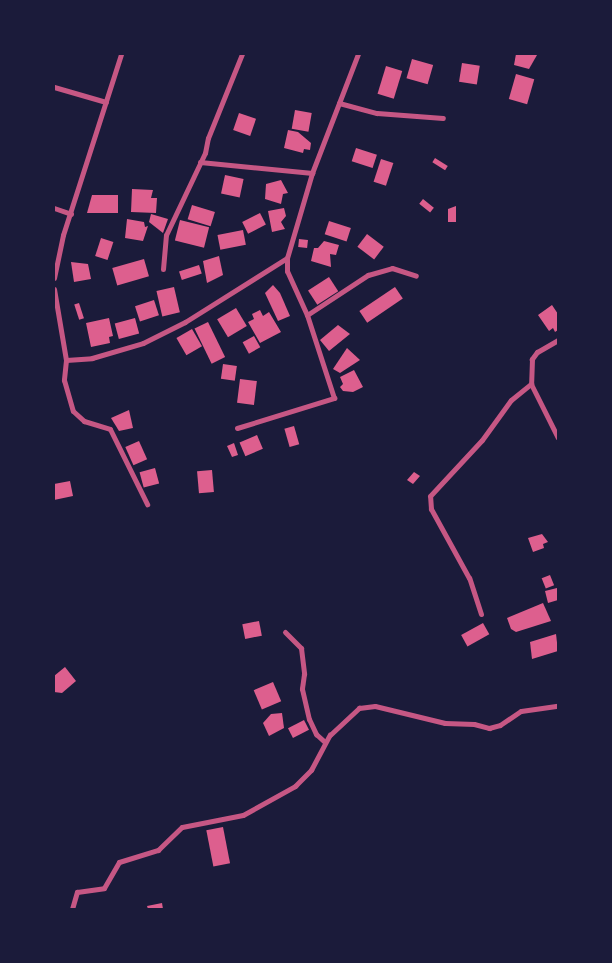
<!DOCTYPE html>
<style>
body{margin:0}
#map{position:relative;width:612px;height:963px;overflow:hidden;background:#1b1b3a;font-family:Jost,sans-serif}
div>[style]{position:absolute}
.building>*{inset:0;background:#dd5f8e;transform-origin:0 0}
.minor>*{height:5px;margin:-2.5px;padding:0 2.5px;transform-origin:2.5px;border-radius:2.5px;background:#c65784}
span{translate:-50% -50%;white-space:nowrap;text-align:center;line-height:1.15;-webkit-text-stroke:5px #1b1b3a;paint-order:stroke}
.frame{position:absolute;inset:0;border:55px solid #1b1b3a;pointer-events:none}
</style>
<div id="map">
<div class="building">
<div style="clip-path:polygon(516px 54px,529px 54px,537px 55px,529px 69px,514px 65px)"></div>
<div style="left:412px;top:59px;width:22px;height:20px;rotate:16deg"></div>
<div style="left:462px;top:63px;width:18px;height:19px;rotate:9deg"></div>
<div style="left:386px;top:66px;width:17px;height:29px;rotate:17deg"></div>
<div style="left:516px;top:74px;width:19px;height:26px;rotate:16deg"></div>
<div style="left:295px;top:110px;width:17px;height:19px;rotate:10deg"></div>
<div style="left:239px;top:113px;width:18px;height:18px;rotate:19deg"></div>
<div style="clip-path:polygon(288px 130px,298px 132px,311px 143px,310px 150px,304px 149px,303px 153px,284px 148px)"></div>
<div style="left:356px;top:148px;width:22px;height:14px;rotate:18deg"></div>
<div style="left:435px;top:158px;width:15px;height:5px;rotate:32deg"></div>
<div style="left:381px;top:159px;width:13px;height:24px;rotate:18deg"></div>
<div style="left:225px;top:175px;width:19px;height:19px;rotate:12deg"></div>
<div style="clip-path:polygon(281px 180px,288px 193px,283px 194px,281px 204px,265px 199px,266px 184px)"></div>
<div style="clip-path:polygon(132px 189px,153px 190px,151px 198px,157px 198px,156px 213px,131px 212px)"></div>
<div style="clip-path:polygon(92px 195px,118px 195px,118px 213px,87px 213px)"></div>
<div style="left:423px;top:199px;width:14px;height:6px;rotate:39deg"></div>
<div style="left:192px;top:205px;width:24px;height:15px;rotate:17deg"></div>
<div style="clip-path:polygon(456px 206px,456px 222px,448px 222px,448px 209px)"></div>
<div style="clip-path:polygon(284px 208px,286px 216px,281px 222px,285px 229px,272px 232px,268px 211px)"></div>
<div style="left:260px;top:213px;width:13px;height:20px;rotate:63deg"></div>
<div style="clip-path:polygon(151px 214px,168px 219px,163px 233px,149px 222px)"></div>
<div style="clip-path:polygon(127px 219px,144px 222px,145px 227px,148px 226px,143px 241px,125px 238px)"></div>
<div style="left:180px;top:220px;width:30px;height:21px;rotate:14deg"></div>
<div style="left:329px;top:221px;width:23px;height:14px;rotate:18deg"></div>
<div style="left:243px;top:230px;width:15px;height:26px;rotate:79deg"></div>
<div style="left:367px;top:234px;width:21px;height:16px;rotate:37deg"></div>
<div style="left:101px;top:238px;width:13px;height:19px;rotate:18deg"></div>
<div style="left:299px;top:239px;width:9px;height:8px;rotate:6deg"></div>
<div style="clip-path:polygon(324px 241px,339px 245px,336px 255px,330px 254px,331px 267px,311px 261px,314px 248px,318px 248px)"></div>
<div style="clip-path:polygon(219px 256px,223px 275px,207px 283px,203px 261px)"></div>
<div style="left:144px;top:259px;width:18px;height:33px;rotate:74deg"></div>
<div style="clip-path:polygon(71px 262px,88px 264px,91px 279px,74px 282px)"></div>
<div style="left:199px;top:265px;width:9px;height:21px;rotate:72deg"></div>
<div style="left:329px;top:277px;width:17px;height:25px;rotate:57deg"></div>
<div style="clip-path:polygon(273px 285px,280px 293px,290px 316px,278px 321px,265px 293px)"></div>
<div style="left:174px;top:287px;width:26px;height:18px;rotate:77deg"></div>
<div style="left:395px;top:287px;width:14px;height:43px;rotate:56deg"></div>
<div style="left:154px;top:300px;width:16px;height:20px;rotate:72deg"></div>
<div style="left:79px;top:303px;width:16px;height:5px;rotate:72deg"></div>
<div style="clip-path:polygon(552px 305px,558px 314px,558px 330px,555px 332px,553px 328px,549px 331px,538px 315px)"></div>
<div style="left:236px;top:308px;width:21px;height:22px;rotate:59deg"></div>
<div style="clip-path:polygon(260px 310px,263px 316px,269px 312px,281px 332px,260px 343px,248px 322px,254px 319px,252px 314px)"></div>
<div style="clip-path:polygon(109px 318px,113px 336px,109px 337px,110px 343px,91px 347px,86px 323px)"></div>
<div style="left:135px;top:318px;width:16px;height:21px;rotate:75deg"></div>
<div style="left:208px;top:322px;width:39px;height:15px;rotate:64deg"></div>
<div style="clip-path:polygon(338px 325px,350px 334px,329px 351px,320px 340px)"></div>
<div style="left:192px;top:329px;width:20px;height:18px;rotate:60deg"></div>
<div style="left:254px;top:336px;width:13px;height:13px;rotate:61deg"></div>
<div style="clip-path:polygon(347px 348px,360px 360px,340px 373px,333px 369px)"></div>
<div style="left:223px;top:364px;width:14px;height:15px;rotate:8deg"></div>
<div style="clip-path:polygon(354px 370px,363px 387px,353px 392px,343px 391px,340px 387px,343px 384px,340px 377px)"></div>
<div style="left:240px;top:379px;width:17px;height:24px;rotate:7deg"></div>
<div style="clip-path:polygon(129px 410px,133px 428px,119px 431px,111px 418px)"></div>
<div style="left:294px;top:426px;width:19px;height:10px;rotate:74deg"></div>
<div style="left:257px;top:435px;width:15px;height:19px;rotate:67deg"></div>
<div style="left:139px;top:441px;width:20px;height:15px;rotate:66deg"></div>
<div style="clip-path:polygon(234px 443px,238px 455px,232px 457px,227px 446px)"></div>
<div style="left:155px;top:468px;width:16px;height:16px;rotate:75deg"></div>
<div style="left:212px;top:470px;width:22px;height:15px;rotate:85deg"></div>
<div style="clip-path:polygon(414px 472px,420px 476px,413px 484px,407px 480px)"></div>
<div style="clip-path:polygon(70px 481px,73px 496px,54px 500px,54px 484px)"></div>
<div style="clip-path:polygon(542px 534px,548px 542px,543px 544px,544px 548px,533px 552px,528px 538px)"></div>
<div style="left:550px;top:575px;width:11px;height:9px;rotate:68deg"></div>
<div style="clip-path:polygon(557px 588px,558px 600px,548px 603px,545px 591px)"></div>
<div style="clip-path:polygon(543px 603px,551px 621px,516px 632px,511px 629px,507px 618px)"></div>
<div style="left:259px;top:621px;width:15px;height:17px;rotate:79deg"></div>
<div style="left:483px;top:623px;width:13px;height:25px;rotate:61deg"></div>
<div style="clip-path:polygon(556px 634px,558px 651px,532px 659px,530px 642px)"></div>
<div style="clip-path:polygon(65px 667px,76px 681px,62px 693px,54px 692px,54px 676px)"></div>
<div style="left:273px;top:682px;width:21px;height:21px;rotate:67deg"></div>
<div style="clip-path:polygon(282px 713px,284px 728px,269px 736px,263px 723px,271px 714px)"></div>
<div style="left:304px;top:720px;width:11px;height:18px;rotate:63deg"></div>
<div style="left:223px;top:827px;width:37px;height:17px;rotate:79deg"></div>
<div style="clip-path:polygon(162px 903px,163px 909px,148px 909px,147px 906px)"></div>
</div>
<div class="minor">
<div style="left:54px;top:87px;width:54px;rotate:16.1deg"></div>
<div style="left:339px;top:103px;width:39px;rotate:15deg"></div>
<div style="left:377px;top:113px;width:66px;rotate:4.3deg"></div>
<div style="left:200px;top:162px;width:113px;rotate:5.6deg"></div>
<div style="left:54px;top:208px;width:18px;rotate:19deg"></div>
<div style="left:163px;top:269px;width:34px;rotate:-85deg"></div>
<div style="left:166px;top:235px;width:91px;rotate:-64.6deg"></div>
<div style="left:205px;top:153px;width:15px;rotate:-79deg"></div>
<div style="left:208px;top:138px;width:91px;rotate:-68deg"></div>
<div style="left:54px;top:278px;width:44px;rotate:-78.2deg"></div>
<div style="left:63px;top:235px;width:190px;rotate:-72.2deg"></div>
<div style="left:54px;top:289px;width:72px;rotate:80.4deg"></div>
<div style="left:66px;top:360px;width:20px;rotate:96deg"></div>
<div style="left:64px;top:380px;width:32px;rotate:74deg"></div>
<div style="left:73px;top:411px;width:15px;rotate:42deg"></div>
<div style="left:84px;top:421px;width:27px;rotate:17deg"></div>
<div style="left:110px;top:429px;width:84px;rotate:63.7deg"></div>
<div style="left:307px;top:315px;width:73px;rotate:-33.3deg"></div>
<div style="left:368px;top:275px;width:25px;rotate:-16deg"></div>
<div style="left:392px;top:268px;width:25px;rotate:18deg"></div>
<div style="left:558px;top:340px;width:24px;rotate:150deg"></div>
<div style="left:537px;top:352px;width:9px;rotate:126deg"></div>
<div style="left:532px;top:359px;width:25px;rotate:92deg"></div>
<div style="left:531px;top:384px;width:60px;rotate:63.4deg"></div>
<div style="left:66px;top:360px;width:26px;rotate:-4deg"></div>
<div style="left:92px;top:358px;width:53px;rotate:-16.4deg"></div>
<div style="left:143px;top:343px;width:47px;rotate:-26.6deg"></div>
<div style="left:185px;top:322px;width:120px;rotate:-32.1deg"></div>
<div style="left:237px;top:428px;width:102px;rotate:-17.2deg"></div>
<div style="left:334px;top:398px;width:87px;rotate:-108deg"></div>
<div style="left:307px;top:315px;width:48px;rotate:-114.4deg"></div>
<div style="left:287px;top:271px;width:13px;rotate:-90deg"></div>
<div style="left:287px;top:258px;width:89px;rotate:-73.6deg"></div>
<div style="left:312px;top:173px;width:128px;rotate:-68.9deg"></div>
<div style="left:481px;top:614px;width:38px;rotate:-108deg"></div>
<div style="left:469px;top:578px;width:79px;rotate:-118.8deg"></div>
<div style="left:431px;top:509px;width:13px;rotate:-94deg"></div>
<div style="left:430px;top:496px;width:76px;rotate:-47.1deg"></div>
<div style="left:482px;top:440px;width:49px;rotate:-54.1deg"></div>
<div style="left:511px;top:400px;width:26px;rotate:-39deg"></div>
<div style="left:285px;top:632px;width:23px;rotate:45deg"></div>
<div style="left:301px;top:648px;width:26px;rotate:83deg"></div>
<div style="left:304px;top:674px;width:15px;rotate:98deg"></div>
<div style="left:302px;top:689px;width:31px;rotate:77deg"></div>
<div style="left:309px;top:719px;width:17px;rotate:65deg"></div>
<div style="left:316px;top:734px;width:12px;rotate:42deg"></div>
<div style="left:72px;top:909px;width:18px;rotate:-74deg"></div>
<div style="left:77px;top:892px;width:27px;rotate:-8deg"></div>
<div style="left:104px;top:888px;width:30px;rotate:-60deg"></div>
<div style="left:119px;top:862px;width:41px;rotate:-17.1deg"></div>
<div style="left:158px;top:850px;width:33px;rotate:-44deg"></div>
<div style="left:182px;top:827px;width:62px;rotate:-11.1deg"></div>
<div style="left:243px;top:815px;width:60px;rotate:-29.1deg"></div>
<div style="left:295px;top:786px;width:23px;rotate:-45deg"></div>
<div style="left:311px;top:770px;width:40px;rotate:-62deg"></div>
<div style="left:330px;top:735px;width:40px;rotate:-43deg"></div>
<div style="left:359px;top:708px;width:16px;rotate:-7deg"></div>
<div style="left:375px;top:706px;width:72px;rotate:13.7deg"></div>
<div style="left:445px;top:723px;width:29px;rotate:2deg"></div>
<div style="left:474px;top:724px;width:16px;rotate:15deg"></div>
<div style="left:489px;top:728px;width:11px;rotate:-15deg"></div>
<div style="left:500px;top:725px;width:25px;rotate:-34deg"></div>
<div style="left:521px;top:711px;width:37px;rotate:-8deg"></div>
</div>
<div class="frame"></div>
</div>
